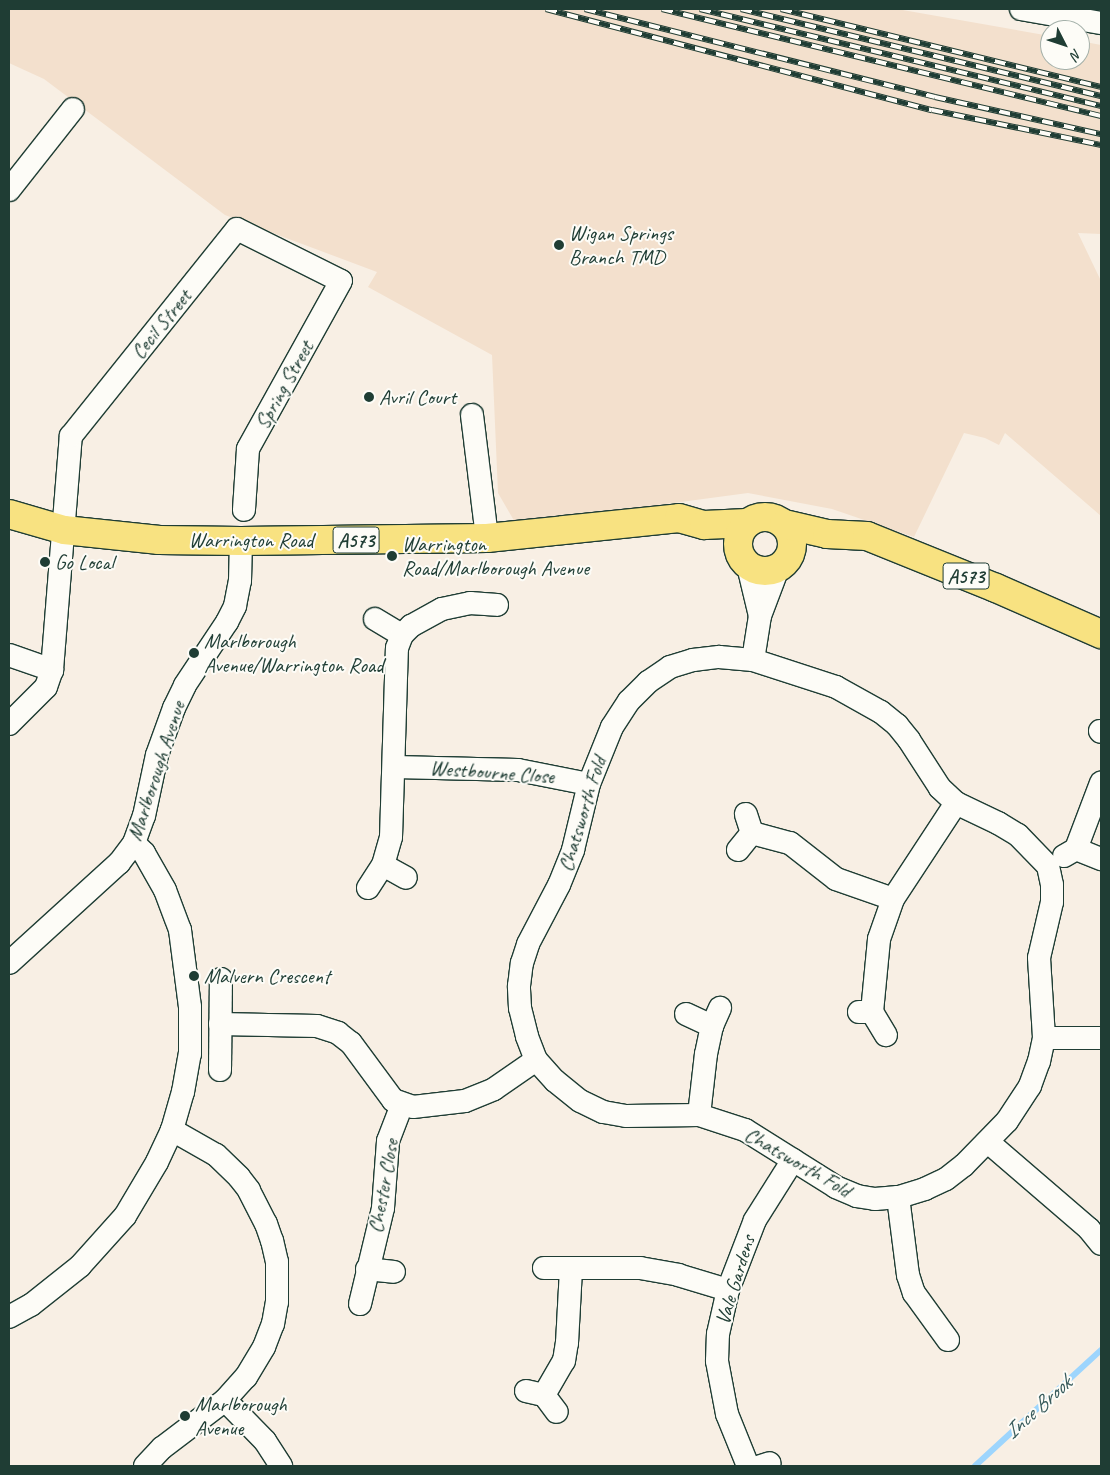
<!DOCTYPE html>
<style>
body{margin:0}
#map{position:relative;width:1110px;height:1475px;overflow:hidden;background:#f8efe4;font-family:Caveat,sans-serif}
div>[style]{position:absolute}
.built>*{inset:0;background:#f3e0cd}
.stream>*{height:5.5px;margin:-2.75px;padding:0 2.75px;transform-origin:2.75px;border-radius:2.75px;background:#9dd5fd}
.roads{filter:drop-shadow(1px 0 #1f3d34) drop-shadow(-1px 0 #1f3d34) drop-shadow(0 1px #1f3d34) drop-shadow(0 -1px #1f3d34)}
.minor>*{height:22px;margin:-11px;padding:0 11px;transform-origin:11px;border-radius:11px;background:#fdfcf7}
.major>*{height:28px;margin:-14px;padding:0 14px;transform-origin:14px;border-radius:14px;background:#f8e281}
.major>.ring{margin:-14px;padding:0;box-sizing:content-box;background:none;border:28px solid #f8e281;border-radius:50%}
.rail>*{height:5.5px;margin-top:-2.75px;transform-origin:0;background:repeating-linear-gradient(90deg,#fdfcf7 0 11px,#1f3d34 0 22px);box-sizing:border-box;border-block:1px solid #1f3d34}
.dots>*{width:14px;height:14px;translate:-50% -50%;box-sizing:border-box;border:2px solid #fdfcf7;border-radius:50%}
span{translate:-50% -50%;white-space:nowrap;text-align:center;line-height:1.15;-webkit-text-stroke:4px #fdfcf7;paint-order:stroke}
.shield-label span{padding:1px 4px;background:#fdfcf7;border:1px solid;border-radius:4px;-webkit-text-stroke-width:0}
.shield-label{font-size:20px;color:#1f3d34;font-weight:700}
.poi-label{font-size:21px;color:#1f3d34}
.left{translate:0 -50%;text-align:left}
.street-label{font-size:21px;color:#1f3d34}
.water-label{font-size:22px;color:#385b5c;font-style:italic}
.frame{position:absolute;inset:0;border:10px solid #1f3d34;pointer-events:none}
.north{position:absolute;left:1040px;top:20px;width:50px;height:50px;box-sizing:border-box;background:#fdfcf7;border:1px solid #a4b0a9;border-radius:50%;rotate:131deg;font-size:14px;font-weight:700;line-height:20px;text-align:center;color:#1f3d34}
.north::after{content:'';display:block;margin:auto;width:18px;height:22px;background:#1f3d34;clip-path:polygon(50% 0,100% 100%,50% 72%,0 100%)}
</style>
<div id="map">
<div class="built">
<div style="clip-path:polygon(9px 9px,897px 9px,1050px 36px,1050px 60px,1080px 60px,1080px 41px,1101px 45px,1101px 234px,1078px 233px,1101px 281px,1101px 516px,1005px 433px,999px 445px,985px 438px,964px 433px,914px 537px,832px 509px,748px 493px,516px 524px,498px 493px,492px 355px,368px 287px,377px 272px,225px 215px,44px 79px,9px 63px)"></div>
</div>
<div class="stream">
<div style="left:975px;top:1466px;width:171px;rotate:-42.6deg"></div>
</div>
<div class="roads">
<div class="minor">
<div style="left:1021px;top:9px;width:81px;rotate:9.9deg"></div>
<div style="left:9px;top:190px;width:103px;rotate:-51.7deg"></div>
<div style="left:472px;top:415px;width:124px;rotate:83deg"></div>
<div style="left:748px;top:566px;width:51px;rotate:76.5deg"></div>
<div style="left:375px;top:619px;width:31px;rotate:31deg"></div>
<div style="left:9px;top:655px;width:46px;rotate:19.2deg"></div>
<div style="left:719px;top:657px;width:34px;rotate:5deg"></div>
<div style="left:753px;top:660px;width:87px;rotate:18deg"></div>
<div style="left:836px;top:687px;width:51px;rotate:29.1deg"></div>
<div style="left:881px;top:712px;width:21px;rotate:39deg"></div>
<div style="left:897px;top:725px;width:19px;rotate:51deg"></div>
<div style="left:909px;top:740px;width:57px;rotate:57.1deg"></div>
<div style="left:940px;top:788px;width:22px;rotate:43deg"></div>
<div style="left:956px;top:803px;width:47px;rotate:25.5deg"></div>
<div style="left:998px;top:823px;width:23px;rotate:31deg"></div>
<div style="left:1018px;top:835px;width:43px;rotate:45.9deg"></div>
<div style="left:1048px;top:866px;width:19px;rotate:78deg"></div>
<div style="left:1052px;top:885px;width:17px;rotate:90deg"></div>
<div style="left:1052px;top:902px;width:57px;rotate:103.1deg"></div>
<div style="left:1039px;top:958px;width:80px;rotate:86.4deg"></div>
<div style="left:1044px;top:1038px;width:24px;rotate:102deg"></div>
<div style="left:1039px;top:1061px;width:27px;rotate:110deg"></div>
<div style="left:1030px;top:1086px;width:42px;rotate:123.3deg"></div>
<div style="left:1007px;top:1121px;width:62px;rotate:134.3deg"></div>
<div style="left:964px;top:1165px;width:23px;rotate:142deg"></div>
<div style="left:946px;top:1179px;width:23px;rotate:155deg"></div>
<div style="left:925px;top:1189px;width:28px;rotate:163deg"></div>
<div style="left:898px;top:1197px;width:23px;rotate:175deg"></div>
<div style="left:875px;top:1199px;width:18px;rotate:-171deg"></div>
<div style="left:857px;top:1196px;width:23px;rotate:-157deg"></div>
<div style="left:836px;top:1187px;width:107px;rotate:-147.9deg"></div>
<div style="left:745px;top:1130px;width:48px;rotate:-161.9deg"></div>
<div style="left:699px;top:1115px;width:73px;rotate:179.2deg"></div>
<div style="left:626px;top:1116px;width:23px;rotate:-170deg"></div>
<div style="left:603px;top:1112px;width:25px;rotate:-154deg"></div>
<div style="left:580px;top:1101px;width:32px;rotate:-141deg"></div>
<div style="left:555px;top:1081px;width:28px;rotate:-132deg"></div>
<div style="left:536px;top:1060px;width:26px;rotate:-111deg"></div>
<div style="left:527px;top:1036px;width:29px;rotate:-104deg"></div>
<div style="left:520px;top:1008px;width:22px;rotate:-93deg"></div>
<div style="left:519px;top:986px;width:23px;rotate:-83deg"></div>
<div style="left:522px;top:963px;width:20px;rotate:-72deg"></div>
<div style="left:528px;top:944px;width:67px;rotate:-62.3deg"></div>
<div style="left:559px;top:885px;width:38px;rotate:-68deg"></div>
<div style="left:573px;top:850px;width:68px;rotate:-76.4deg"></div>
<div style="left:589px;top:784px;width:61px;rotate:-68deg"></div>
<div style="left:612px;top:727px;width:31px;rotate:-57deg"></div>
<div style="left:629px;top:701px;width:27px;rotate:-45deg"></div>
<div style="left:648px;top:682px;width:27px;rotate:-34deg"></div>
<div style="left:670px;top:667px;width:24px;rotate:-17deg"></div>
<div style="left:693px;top:660px;width:26px;rotate:-7deg"></div>
<div style="left:753px;top:660px;width:45px;rotate:-81deg"></div>
<div style="left:760px;top:616px;width:51px;rotate:-69.4deg"></div>
<div style="left:9px;top:724px;width:52px;rotate:-45deg"></div>
<div style="left:46px;top:687px;width:18px;rotate:-71deg"></div>
<div style="left:52px;top:670px;width:235px;rotate:-85.4deg"></div>
<div style="left:71px;top:436px;width:265px;rotate:-51.3deg"></div>
<div style="left:237px;top:229px;width:116px;rotate:26.6deg"></div>
<div style="left:341px;top:281px;width:192px;rotate:119deg"></div>
<div style="left:248px;top:449px;width:61px;rotate:93.8deg"></div>
<div style="left:1100px;top:731px;width:1px;rotate:45deg"></div>
<div style="left:395px;top:767px;width:123px;rotate:1.4deg"></div>
<div style="left:518px;top:770px;width:72px;rotate:11.2deg"></div>
<div style="left:752px;top:833px;width:39px;rotate:15deg"></div>
<div style="left:790px;top:843px;width:58px;rotate:38deg"></div>
<div style="left:836px;top:879px;width:60px;rotate:19.3deg"></div>
<div style="left:1076px;top:849px;width:71px;rotate:-69.3deg"></div>
<div style="left:738px;top:850px;width:22px;rotate:-51deg"></div>
<div style="left:752px;top:833px;width:20px;rotate:-108deg"></div>
<div style="left:1064px;top:856px;width:14px;rotate:-30deg"></div>
<div style="left:1076px;top:849px;width:27px;rotate:22deg"></div>
<div style="left:383px;top:865px;width:26px;rotate:29deg"></div>
<div style="left:368px;top:888px;width:27px;rotate:-57deg"></div>
<div style="left:383px;top:865px;width:29px;rotate:-74deg"></div>
<div style="left:391px;top:837px;width:189px;rotate:-88.2deg"></div>
<div style="left:397px;top:648px;width:14px;rotate:-69deg"></div>
<div style="left:402px;top:635px;width:13px;rotate:-45deg"></div>
<div style="left:411px;top:626px;width:35px;rotate:-29deg"></div>
<div style="left:442px;top:609px;width:29px;rotate:-12deg"></div>
<div style="left:470px;top:603px;width:27px;rotate:4deg"></div>
<div style="left:9px;top:963px;width:149px;rotate:-42.3deg"></div>
<div style="left:119px;top:863px;width:25px;rotate:-53deg"></div>
<div style="left:134px;top:843px;width:29px;rotate:-70deg"></div>
<div style="left:144px;top:816px;width:62px;rotate:-78deg"></div>
<div style="left:157px;top:755px;width:50px;rotate:-70.1deg"></div>
<div style="left:174px;top:708px;width:25px;rotate:-64deg"></div>
<div style="left:185px;top:685px;width:76px;rotate:-56.3deg"></div>
<div style="left:227px;top:622px;width:18px;rotate:-63deg"></div>
<div style="left:235px;top:606px;width:25px;rotate:-79deg"></div>
<div style="left:240px;top:581px;width:40px;rotate:-88.6deg"></div>
<div style="left:859px;top:1012px;width:13px"></div>
<div style="left:872px;top:1012px;width:27px;rotate:59deg"></div>
<div style="left:872px;top:1012px;width:73px;rotate:-84.5deg"></div>
<div style="left:879px;top:939px;width:42px;rotate:-70.7deg"></div>
<div style="left:893px;top:899px;width:115px;rotate:-56.7deg"></div>
<div style="left:686px;top:1014px;width:29px;rotate:25deg"></div>
<div style="left:220px;top:1024px;width:97px;rotate:1.2deg"></div>
<div style="left:317px;top:1026px;width:22px;rotate:18deg"></div>
<div style="left:338px;top:1033px;width:16px;rotate:38deg"></div>
<div style="left:351px;top:1043px;width:71px;rotate:53.6deg"></div>
<div style="left:393px;top:1100px;width:21px;rotate:19deg"></div>
<div style="left:413px;top:1107px;width:52px;rotate:-6.6deg"></div>
<div style="left:465px;top:1101px;width:31px;rotate:-22deg"></div>
<div style="left:494px;top:1089px;width:51px;rotate:-34.6deg"></div>
<div style="left:1044px;top:1038px;width:57px"></div>
<div style="left:220px;top:1070px;width:91px;rotate:-89.4deg"></div>
<div style="left:699px;top:1115px;width:61px;rotate:-83.5deg"></div>
<div style="left:706px;top:1054px;width:29px;rotate:-78deg"></div>
<div style="left:712px;top:1026px;width:20px;rotate:-66deg"></div>
<div style="left:988px;top:1142px;width:133px;rotate:40.7deg"></div>
<div style="left:1089px;top:1229px;width:19px;rotate:51deg"></div>
<div style="left:898px;top:1197px;width:79px;rotate:82.7deg"></div>
<div style="left:908px;top:1275px;width:19px;rotate:72deg"></div>
<div style="left:914px;top:1293px;width:58px;rotate:54.1deg"></div>
<div style="left:544px;top:1268px;width:96px"></div>
<div style="left:640px;top:1268px;width:39px;rotate:10deg"></div>
<div style="left:678px;top:1275px;width:52px;rotate:16.7deg"></div>
<div style="left:367px;top:1269px;width:27px;rotate:6deg"></div>
<div style="left:360px;top:1304px;width:99px;rotate:-76.5deg"></div>
<div style="left:383px;top:1208px;width:67px;rotate:-85.7deg"></div>
<div style="left:388px;top:1141px;width:39px;rotate:-69deg"></div>
<div style="left:9px;top:1317px;width:25px;rotate:-29deg"></div>
<div style="left:31px;top:1305px;width:63px;rotate:-38.5deg"></div>
<div style="left:80px;top:1266px;width:67px;rotate:-48deg"></div>
<div style="left:125px;top:1216px;width:63px;rotate:-59.3deg"></div>
<div style="left:157px;top:1162px;width:35px;rotate:-65deg"></div>
<div style="left:172px;top:1130px;width:40px;rotate:-74deg"></div>
<div style="left:183px;top:1092px;width:39px;rotate:-80deg"></div>
<div style="left:190px;top:1054px;width:47px;rotate:-90deg"></div>
<div style="left:190px;top:1007px;width:78px;rotate:-97.4deg"></div>
<div style="left:180px;top:930px;width:43px;rotate:-110.6deg"></div>
<div style="left:165px;top:890px;width:43px;rotate:-119.6deg"></div>
<div style="left:144px;top:853px;width:14px;rotate:-135deg"></div>
<div style="left:526px;top:1391px;width:18px;rotate:13deg"></div>
<div style="left:544px;top:1395px;width:21px;rotate:53deg"></div>
<div style="left:544px;top:1395px;width:39px;rotate:-60deg"></div>
<div style="left:564px;top:1361px;width:18px;rotate:-81deg"></div>
<div style="left:567px;top:1343px;width:75px;rotate:-86.9deg"></div>
<div style="left:225px;top:1400px;width:57px;rotate:45.7deg"></div>
<div style="left:265px;top:1441px;width:30px;rotate:57deg"></div>
<div style="left:145px;top:1466px;width:25px;rotate:-47deg"></div>
<div style="left:162px;top:1448px;width:79px;rotate:-37.3deg"></div>
<div style="left:225px;top:1400px;width:31px;rotate:-48deg"></div>
<div style="left:246px;top:1377px;width:35px;rotate:-59deg"></div>
<div style="left:264px;top:1347px;width:25px;rotate:-69deg"></div>
<div style="left:273px;top:1324px;width:22px;rotate:-80deg"></div>
<div style="left:277px;top:1302px;width:40px;rotate:-90deg"></div>
<div style="left:277px;top:1262px;width:22px;rotate:-103deg"></div>
<div style="left:272px;top:1241px;width:18px;rotate:-109deg"></div>
<div style="left:266px;top:1224px;width:38px;rotate:-117deg"></div>
<div style="left:249px;top:1190px;width:16px;rotate:-128deg"></div>
<div style="left:239px;top:1177px;width:32px;rotate:-136deg"></div>
<div style="left:216px;top:1155px;width:51px;rotate:-150.4deg"></div>
<div style="left:748px;top:1466px;width:56px;rotate:-112deg"></div>
<div style="left:727px;top:1414px;width:54px;rotate:-100.7deg"></div>
<div style="left:717px;top:1361px;width:27px;rotate:-88deg"></div>
<div style="left:718px;top:1334px;width:45px;rotate:-77.2deg"></div>
<div style="left:728px;top:1290px;width:75px;rotate:-68.9deg"></div>
<div style="left:755px;top:1220px;width:71px;rotate:-57.7deg"></div>
<div style="left:761px;top:1466px;width:9px;rotate:-18deg"></div>
</div>
<div class="major">
<div style="left:9px;top:514px;width:57px;rotate:16.2deg"></div>
<div style="left:64px;top:530px;width:96px;rotate:6deg"></div>
<div style="left:159px;top:540px;width:82px;rotate:0.7deg"></div>
<div style="left:241px;top:541px;width:246px;rotate:-0.7deg"></div>
<div style="left:487px;top:538px;width:193px;rotate:-5.9deg"></div>
<div style="left:679px;top:518px;width:26px;rotate:16deg"></div>
<div style="left:704px;top:525px;width:43px;rotate:-2.7deg"></div>
<div class="ring" style="left:738px;top:517px;width:26px;height:26px"></div>
<div style="left:784px;top:524px;width:44px;rotate:13.1deg"></div>
<div style="left:827px;top:534px;width:40px;rotate:2.9deg"></div>
<div style="left:867px;top:536px;width:139px;rotate:22deg"></div>
<div style="left:996px;top:588px;width:115px;rotate:23.7deg"></div>
</div>
</div>
<div class="rail">
<div style="left:546px;top:9px;width:399px;rotate:14.7deg"></div>
<div style="left:932px;top:110px;width:173px;rotate:11.7deg"></div>
<div style="left:585px;top:9px;width:361px;rotate:14.1deg"></div>
<div style="left:935px;top:97px;width:170px;rotate:12.6deg"></div>
<div style="left:662px;top:9px;width:452px;rotate:13.7deg"></div>
<div style="left:700px;top:9px;width:413px;rotate:13.6deg"></div>
<div style="left:741px;top:9px;width:370px;rotate:13.6deg"></div>
<div style="left:781px;top:9px;width:329px;rotate:13.7deg"></div>
</div>
<div class="dots">
<div style="left:559px;top:245px;background:#1f3d34"></div>
<div style="left:369px;top:397px;background:#1f3d34"></div>
<div style="left:392px;top:556px;background:#1f3d34"></div>
<div style="left:45px;top:562px;background:#1f3d34"></div>
<div style="left:194px;top:653px;background:#1f3d34"></div>
<div style="left:194px;top:976px;background:#1f3d34"></div>
<div style="left:185px;top:1416px;background:#1f3d34"></div>
</div>
<div class="shield-label">
<span style="left:356px;top:540px">A573</span>
<span style="left:966px;top:576px">A573</span>
</div>
<div class="poi-label">
<span class="left" style="left:569px;top:245px">Wigan Springs<br>Branch TMD</span>
<span class="left" style="left:379px;top:397px">Avril Court</span>
<span class="left" style="left:402px;top:556px">Warrington<br>Road/Marlborough Avenue</span>
<span class="left" style="left:55px;top:562px">Go Local</span>
<span class="left" style="left:204px;top:653px">Marlborough<br>Avenue/Warrington Road</span>
<span class="left" style="left:204px;top:976px">Malvern Crescent</span>
<span class="left" style="left:195px;top:1416px">Marlborough<br>Avenue</span>
</div>
<div class="street-label">
<span style="left:161px;top:324px;rotate:-51deg">Cecil Street</span>
<span style="left:284px;top:385px;rotate:-61deg">Spring Street</span>
<span style="left:251px;top:540px">Warrington Road</span>
<span style="left:156px;top:771px;rotate:-72deg">Marlborough Avenue</span>
<span style="left:492px;top:772px;rotate:4deg">Westbourne Close</span>
<span style="left:582px;top:814px;rotate:-73deg">Chatsworth Fold</span>
<span style="left:798px;top:1162px;rotate:30deg">Chatsworth Fold</span>
<span style="left:383px;top:1186px;rotate:-80deg">Chester Close</span>
<span style="left:735px;top:1280px;rotate:-73deg">Vale Gardens</span>
</div>
<div class="water-label">
<span style="left:1038px;top:1408px;rotate:-42deg">Ince Brook</span>
</div>
<div class="frame"></div>
<div class="north">N</div>
</div>
